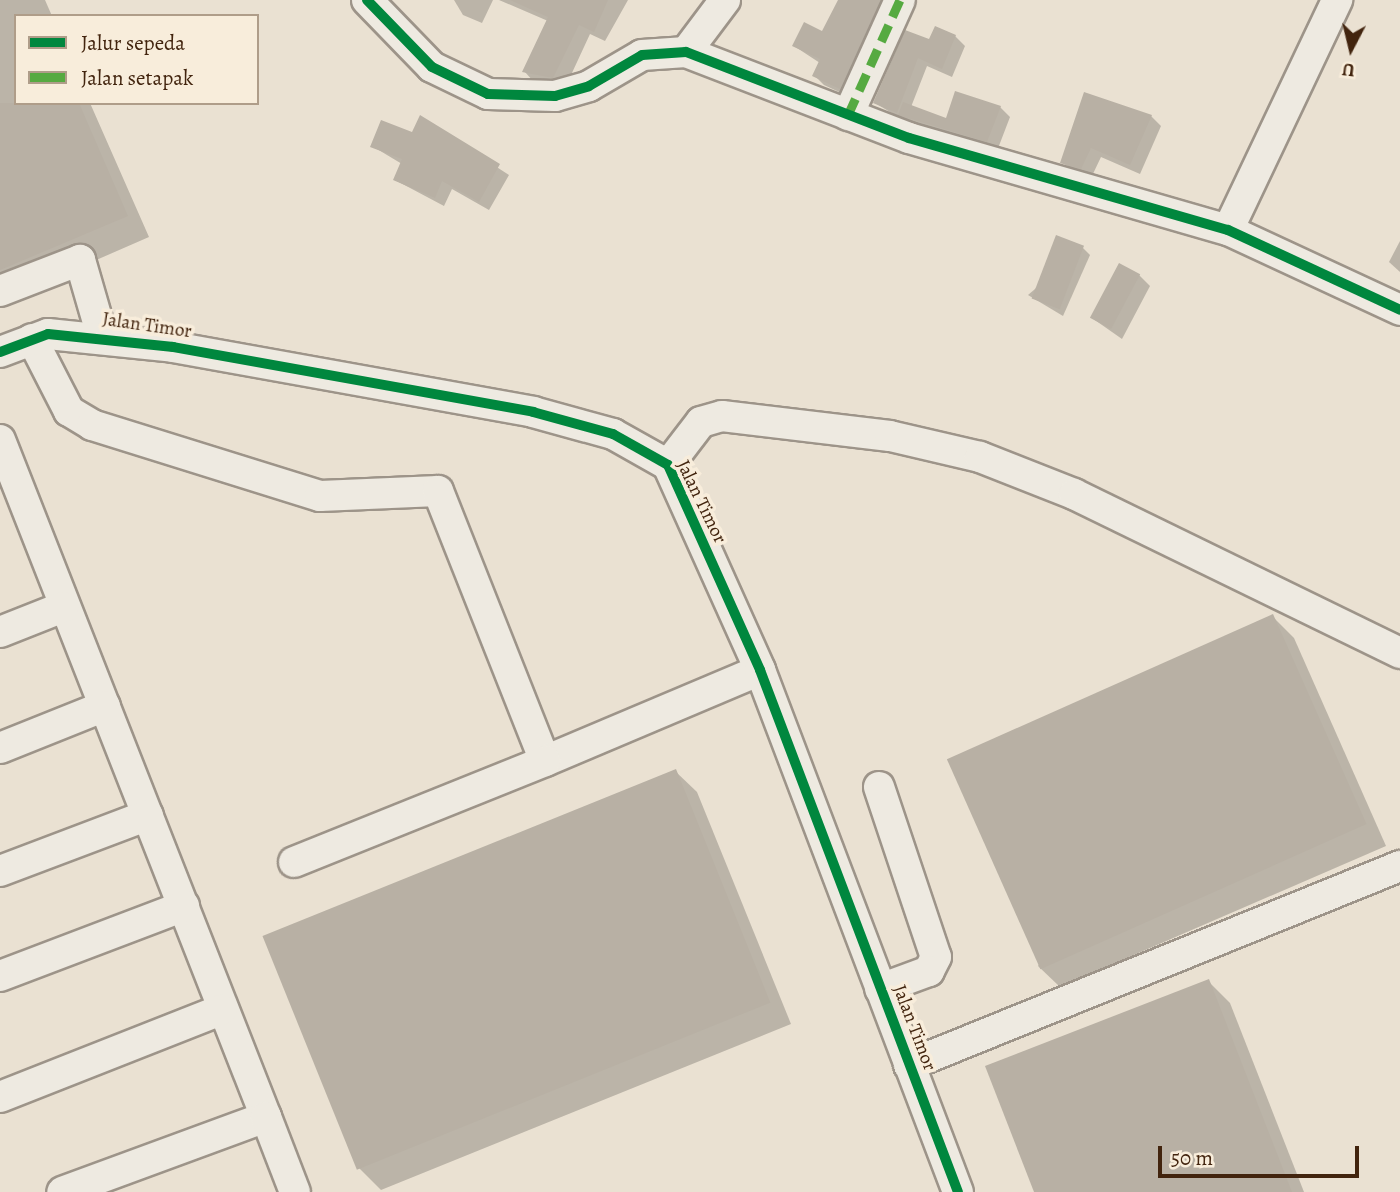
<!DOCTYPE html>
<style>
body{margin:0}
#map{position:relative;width:1400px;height:1192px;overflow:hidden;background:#eae1d2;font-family:Alegreya,serif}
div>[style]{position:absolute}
.shadow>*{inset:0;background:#0003}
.building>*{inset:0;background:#b8b0a4;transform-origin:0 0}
.roads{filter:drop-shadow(2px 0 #9d9489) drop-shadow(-2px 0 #9d9489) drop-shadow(0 2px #9d9489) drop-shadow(0 -2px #9d9489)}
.minor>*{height:30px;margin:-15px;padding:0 15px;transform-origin:15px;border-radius:15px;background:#eeeae1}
.quiet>*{height:9px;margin-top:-4.5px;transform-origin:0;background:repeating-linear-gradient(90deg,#56aa41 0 18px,transparent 0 27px)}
.cycleway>*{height:10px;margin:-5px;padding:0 5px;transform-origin:5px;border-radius:5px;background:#00873e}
span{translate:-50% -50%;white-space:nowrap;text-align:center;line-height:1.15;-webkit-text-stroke:7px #f8eddb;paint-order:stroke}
.street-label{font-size:19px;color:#42240e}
.legend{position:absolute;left:14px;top:14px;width:245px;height:91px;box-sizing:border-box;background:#f8eddb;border:2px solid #af9d89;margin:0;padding:9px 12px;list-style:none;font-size:21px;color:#42240e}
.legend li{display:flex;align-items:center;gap:14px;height:35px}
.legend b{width:35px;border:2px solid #af9d89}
.north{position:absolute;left:1316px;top:14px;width:70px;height:70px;-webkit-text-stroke:5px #f8eddb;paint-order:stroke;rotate:187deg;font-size:19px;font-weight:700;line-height:28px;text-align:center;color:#42240e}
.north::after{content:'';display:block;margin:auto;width:24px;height:32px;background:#42240e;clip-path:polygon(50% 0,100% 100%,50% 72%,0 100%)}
.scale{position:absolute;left:1158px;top:1146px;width:201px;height:32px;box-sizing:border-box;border:4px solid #42240e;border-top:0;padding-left:9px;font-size:21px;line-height:24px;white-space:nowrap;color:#42240e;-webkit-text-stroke:5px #f8eddb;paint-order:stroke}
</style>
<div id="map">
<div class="shadow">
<div style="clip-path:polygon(0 0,45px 0,52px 16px,16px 16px,16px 103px,90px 103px,149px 237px,0 302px)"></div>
<div style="clip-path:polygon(454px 0,493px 0,482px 23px,463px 15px)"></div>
<div style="clip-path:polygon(499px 0,628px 0,605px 41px,590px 34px,565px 88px,534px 82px,524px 71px,548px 21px)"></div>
<div style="clip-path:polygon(840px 0,897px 0,850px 97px,824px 85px,815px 76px,820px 63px,794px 46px,823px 34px)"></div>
<div style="clip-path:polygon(955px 36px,965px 46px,952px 77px,927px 66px,911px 107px,947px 120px,1000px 107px,1010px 117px,997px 151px,910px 124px,875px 103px,930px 42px)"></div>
<div style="clip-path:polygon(1151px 116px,1161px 126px,1140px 174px,1101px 157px,1091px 178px,1062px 163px)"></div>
<div style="clip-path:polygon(421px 118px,509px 175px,489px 210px,452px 189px,444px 206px,395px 180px,402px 164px,372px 146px,413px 134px)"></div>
<div style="clip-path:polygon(1400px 241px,1400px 272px,1389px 262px)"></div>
<div style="clip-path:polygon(1083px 248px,1090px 255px,1063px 316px,1028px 295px)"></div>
<div style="clip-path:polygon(1139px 275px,1150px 286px,1122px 339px,1092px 318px)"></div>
<div style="clip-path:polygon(1273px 617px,1294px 638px,1386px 846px,1060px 987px,1038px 966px)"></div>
<div style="clip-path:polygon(675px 771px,697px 792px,791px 1024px,381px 1190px,359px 1168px)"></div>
<div style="clip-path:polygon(1208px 981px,1230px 1003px,1304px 1192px,1036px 1192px)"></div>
</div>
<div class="building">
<div style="clip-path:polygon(510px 0,608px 0,594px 32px,579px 25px,553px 78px,522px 72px,548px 17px)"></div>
<div style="clip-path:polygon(838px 0,881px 0,840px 89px,812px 76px,820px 59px,792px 46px,804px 22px,822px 31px)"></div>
<div style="clip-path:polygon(935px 26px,956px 35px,942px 69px,918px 58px,897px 113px,873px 103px,905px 30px,929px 39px)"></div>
<div style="clip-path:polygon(955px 91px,1001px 106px,987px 142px,898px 115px,903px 102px,946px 118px)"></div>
<div style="clip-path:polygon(1084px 92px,1152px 115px,1130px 165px,1091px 148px,1081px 169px,1060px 163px)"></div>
<div style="clip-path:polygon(0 103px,79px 103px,128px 216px,0 270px)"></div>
<div style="clip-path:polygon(420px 115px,500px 164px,479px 202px,442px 181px,435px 198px,393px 180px,402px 159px,370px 147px,381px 120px,412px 132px)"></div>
<div style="left:1056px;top:235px;width:30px;height:68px;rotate:21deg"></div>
<div style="left:1119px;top:263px;width:24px;height:62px;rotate:28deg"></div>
<div style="left:1273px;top:614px;width:230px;height:357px;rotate:66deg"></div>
<div style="left:676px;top:769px;width:252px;height:446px;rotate:68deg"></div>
<div style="clip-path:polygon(1209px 979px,1292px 1192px,1034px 1192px,985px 1066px)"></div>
</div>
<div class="roads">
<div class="minor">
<div style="left:367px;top:0;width:93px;rotate:45.9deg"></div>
<div style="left:432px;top:67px;width:62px;rotate:25.7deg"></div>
<div style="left:488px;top:94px;width:67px;rotate:1.7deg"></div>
<div style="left:555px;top:96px;width:35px;rotate:-16deg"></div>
<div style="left:589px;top:86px;width:61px;rotate:-30.3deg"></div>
<div style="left:642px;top:55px;width:44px;rotate:-3.9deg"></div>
<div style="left:686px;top:52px;width:239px;rotate:21.1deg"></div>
<div style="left:909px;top:138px;width:332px;rotate:16.1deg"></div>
<div style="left:1228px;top:230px;width:190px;rotate:24.9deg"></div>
<div style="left:686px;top:52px;width:65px;rotate:-53.1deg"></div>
<div style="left:848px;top:115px;width:126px;rotate:-65.7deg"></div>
<div style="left:1228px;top:230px;width:255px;rotate:-64.6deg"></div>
<div style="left:0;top:291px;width:86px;rotate:-21.2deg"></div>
<div style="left:80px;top:260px;width:79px;rotate:73.9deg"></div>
<div style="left:32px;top:339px;width:81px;rotate:62.8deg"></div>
<div style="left:69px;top:411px;width:27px;rotate:31deg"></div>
<div style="left:92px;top:425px;width:239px;rotate:17.3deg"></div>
<div style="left:320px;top:496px;width:118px;rotate:-2.4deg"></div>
<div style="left:438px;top:491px;width:290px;rotate:68.4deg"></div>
<div style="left:545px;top:761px;width:233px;rotate:-22.9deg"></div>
<div style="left:0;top:352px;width:51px;rotate:-20.6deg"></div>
<div style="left:48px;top:334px;width:126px;rotate:5.9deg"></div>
<div style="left:173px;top:347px;width:366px;rotate:10.2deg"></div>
<div style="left:533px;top:412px;width:83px;rotate:15.4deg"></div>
<div style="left:613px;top:434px;width:63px;rotate:29.4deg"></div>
<div style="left:668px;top:465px;width:225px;rotate:65.8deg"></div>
<div style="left:760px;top:670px;width:558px;rotate:69.23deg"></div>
<div style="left:0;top:440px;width:727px;rotate:68.55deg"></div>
<div style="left:266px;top:1117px;width:217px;rotate:159.8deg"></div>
<div style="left:668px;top:465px;width:54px;rotate:-52.5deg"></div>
<div style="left:701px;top:422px;width:22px;rotate:-16deg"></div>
<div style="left:722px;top:416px;width:169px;rotate:6.8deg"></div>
<div style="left:890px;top:436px;width:92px;rotate:13.1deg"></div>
<div style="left:980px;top:457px;width:101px;rotate:21.5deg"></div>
<div style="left:1074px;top:494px;width:363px;rotate:26deg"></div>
<div style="left:0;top:632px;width:68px;rotate:-21.6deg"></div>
<div style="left:0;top:748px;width:113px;rotate:-21.8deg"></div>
<div style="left:879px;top:787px;width:179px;rotate:71.5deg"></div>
<div style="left:936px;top:957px;width:16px;rotate:117deg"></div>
<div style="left:929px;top:971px;width:52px;rotate:159.8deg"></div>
<div style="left:294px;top:862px;width:271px;rotate:-21.9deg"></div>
<div style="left:0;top:871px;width:158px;rotate:-20.7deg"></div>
<div style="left:0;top:976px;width:197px;rotate:-20.8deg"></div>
<div style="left:909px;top:1065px;width:530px;rotate:-22.06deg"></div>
<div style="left:0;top:1097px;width:238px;rotate:-21.5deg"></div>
<div style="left:266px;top:1117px;width:80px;rotate:68.9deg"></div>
</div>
</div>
<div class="quiet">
<div style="left:848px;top:115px;width:126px;rotate:-65.7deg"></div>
</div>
<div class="cycleway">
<div style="left:367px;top:0;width:93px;rotate:45.9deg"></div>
<div style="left:432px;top:67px;width:62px;rotate:25.7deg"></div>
<div style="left:488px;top:94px;width:67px;rotate:1.7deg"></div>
<div style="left:555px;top:96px;width:35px;rotate:-16deg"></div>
<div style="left:589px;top:86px;width:61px;rotate:-30.3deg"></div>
<div style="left:642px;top:55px;width:44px;rotate:-3.9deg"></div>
<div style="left:686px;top:52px;width:239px;rotate:21.1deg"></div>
<div style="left:909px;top:138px;width:332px;rotate:16.1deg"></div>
<div style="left:1228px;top:230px;width:190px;rotate:24.9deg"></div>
<div style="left:0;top:352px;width:51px;rotate:-20.6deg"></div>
<div style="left:48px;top:334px;width:126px;rotate:5.9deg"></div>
<div style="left:173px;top:347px;width:366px;rotate:10.2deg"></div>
<div style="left:533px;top:412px;width:83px;rotate:15.4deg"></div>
<div style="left:613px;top:434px;width:63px;rotate:29.4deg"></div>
<div style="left:668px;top:465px;width:225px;rotate:65.8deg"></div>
<div style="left:760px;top:670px;width:558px;rotate:69.23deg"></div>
</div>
<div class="street-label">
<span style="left:147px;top:326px;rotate:8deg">Jalan Timor</span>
<span style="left:701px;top:502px;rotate:64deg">Jalan Timor</span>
<span style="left:914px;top:1028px;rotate:69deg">Jalan Timor</span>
</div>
<ul class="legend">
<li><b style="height:9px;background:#00873e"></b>Jalur sepeda</li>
<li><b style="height:9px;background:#56aa41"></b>Jalan setapak</li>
</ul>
<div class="north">U</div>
<div class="scale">50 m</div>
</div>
